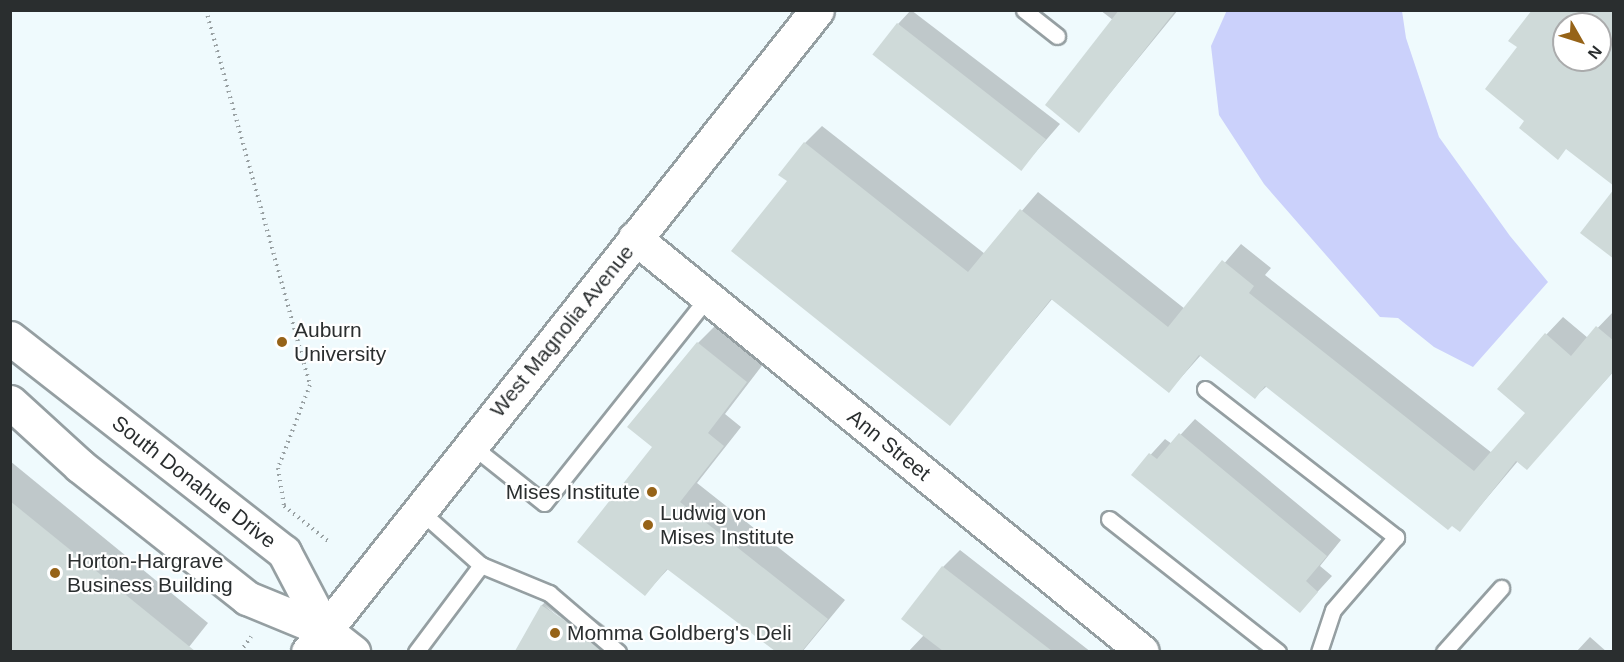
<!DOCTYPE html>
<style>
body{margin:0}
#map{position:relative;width:1624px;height:662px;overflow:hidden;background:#effafd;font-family:Arial,sans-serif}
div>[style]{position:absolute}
.water>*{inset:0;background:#cbd1fb}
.shadow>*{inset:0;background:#0003}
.building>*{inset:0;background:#cfdad9;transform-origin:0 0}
.path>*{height:4px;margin-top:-2px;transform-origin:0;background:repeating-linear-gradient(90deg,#99a1a3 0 1.5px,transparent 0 6px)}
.roads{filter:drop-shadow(2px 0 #959fa2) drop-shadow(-2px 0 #959fa2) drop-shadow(0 2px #959fa2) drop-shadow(0 -2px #959fa2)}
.service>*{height:15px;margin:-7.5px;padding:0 7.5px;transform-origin:7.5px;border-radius:7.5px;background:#fff}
.minor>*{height:32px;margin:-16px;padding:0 16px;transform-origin:16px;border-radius:16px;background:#fff}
.tertiary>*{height:33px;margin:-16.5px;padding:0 16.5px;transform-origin:16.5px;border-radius:16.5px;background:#fff}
.dots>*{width:16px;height:16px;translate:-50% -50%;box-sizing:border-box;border:3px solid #fff;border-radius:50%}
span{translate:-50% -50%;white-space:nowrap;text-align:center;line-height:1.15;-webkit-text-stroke:4.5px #fff;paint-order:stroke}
.poi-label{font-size:21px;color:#2a2e2f}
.left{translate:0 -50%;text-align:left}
.right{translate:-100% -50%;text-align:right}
.street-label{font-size:21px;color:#2a2e2f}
.frame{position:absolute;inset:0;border:12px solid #2a2e2f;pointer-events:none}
.north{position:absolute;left:1552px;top:12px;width:60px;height:60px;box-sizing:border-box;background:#fff;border:2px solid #aaabac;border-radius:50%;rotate:129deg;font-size:16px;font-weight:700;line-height:24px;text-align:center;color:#2a2e2f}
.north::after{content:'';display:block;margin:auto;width:21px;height:27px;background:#966318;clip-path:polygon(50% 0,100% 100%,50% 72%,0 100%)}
</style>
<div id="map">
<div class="water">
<div style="clip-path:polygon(1227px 10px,1402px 11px,1406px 38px,1439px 137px,1510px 236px,1548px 282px,1473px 367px,1434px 347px,1398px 318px,1380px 317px,1264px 184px,1219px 115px,1211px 46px)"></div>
</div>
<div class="shadow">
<div style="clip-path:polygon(911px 10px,1060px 124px,1021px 169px,898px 24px)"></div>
<div style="clip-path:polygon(1100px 10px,1178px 10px,1079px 131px,1113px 20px)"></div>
<div style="clip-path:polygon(822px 126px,985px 254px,1038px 192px,1185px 309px,1241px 244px,1271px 268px,1265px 275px,1492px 453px,1527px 413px,1546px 335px,1563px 317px,1588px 338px,1614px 311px,1614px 371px,1527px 468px,1518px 461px,1460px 530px,1267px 386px,1255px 397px,1201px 355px,1169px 391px,1053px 298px,950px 423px,789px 181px,805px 143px)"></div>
<div style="clip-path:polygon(716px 325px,764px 363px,725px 414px,741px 427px,697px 483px,845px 600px,802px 652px,778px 652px,669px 568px,645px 594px,654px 447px,698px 343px)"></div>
<div style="clip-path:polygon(1195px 419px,1341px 540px,1320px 566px,1332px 576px,1300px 611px,1133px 474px,1165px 439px,1172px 444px)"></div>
<div style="clip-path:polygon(10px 461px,208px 623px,185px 652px,10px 652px)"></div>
<div style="clip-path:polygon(960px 550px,1091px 652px,908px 652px,924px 635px,943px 567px)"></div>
<div style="clip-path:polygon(557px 591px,605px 626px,594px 642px,544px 605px,592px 645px,588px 652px,515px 652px,542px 605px)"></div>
<div style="clip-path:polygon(1590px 637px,1607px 652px,1576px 652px)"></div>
</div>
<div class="building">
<div style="clip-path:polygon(1119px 10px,1176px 10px,1079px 133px,1045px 105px)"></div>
<div style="clip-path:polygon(evenodd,1532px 10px,1614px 10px,1614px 186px,1566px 149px,1558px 160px,1519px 128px,1524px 121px,1485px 89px,1517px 47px,1508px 41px,1532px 10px,1564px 24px,1600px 24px,1600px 60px,1564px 60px,1564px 24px)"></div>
<div style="left:897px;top:23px;width:189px;height:40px;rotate:38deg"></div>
<div style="clip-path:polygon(804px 142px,968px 272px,1020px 209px,1168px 327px,1222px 260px,1254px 286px,1249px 293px,1474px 471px,1525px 413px,1497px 389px,1545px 333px,1571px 356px,1596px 326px,1614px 341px,1614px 371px,1527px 470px,1516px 461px,1460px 532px,1452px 526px,1448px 530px,1265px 386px,1255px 399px,1199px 355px,1169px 393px,1051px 299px,950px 426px,731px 251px,787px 181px,778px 175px)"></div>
<div style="clip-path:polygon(1614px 189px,1614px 259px,1580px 233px)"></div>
<div style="clip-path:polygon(697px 342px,747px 382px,708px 433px,724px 446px,680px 502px,828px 619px,802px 651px,775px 651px,667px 569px,645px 596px,577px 542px,652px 447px,627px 427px)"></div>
<div style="clip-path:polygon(1179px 433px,1327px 556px,1306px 581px,1318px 592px,1300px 613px,1131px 475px,1149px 453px,1157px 459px)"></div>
<div style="clip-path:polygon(10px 501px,195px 651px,10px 651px)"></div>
<div style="clip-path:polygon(942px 566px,1052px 651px,943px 651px,901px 619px)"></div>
<div style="clip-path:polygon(541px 605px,569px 623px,602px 651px,515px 651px)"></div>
</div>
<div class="path">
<div style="left:206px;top:10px;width:389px;rotate:74.5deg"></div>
<div style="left:310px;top:385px;width:89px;rotate:111.1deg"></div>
<div style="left:278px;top:468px;width:38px;rotate:81deg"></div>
<div style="left:284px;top:506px;width:56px;rotate:38.5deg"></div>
<div style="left:240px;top:652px;width:19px;rotate:-54deg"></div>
</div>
<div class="roads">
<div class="service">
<div style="left:1024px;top:10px;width:42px;rotate:38.2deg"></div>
<div style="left:1205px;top:389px;width:242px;rotate:37.8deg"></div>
<div style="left:1396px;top:537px;width:96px;rotate:130.8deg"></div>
<div style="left:1333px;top:610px;width:44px;rotate:108.4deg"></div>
<div style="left:471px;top:445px;width:93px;rotate:38.5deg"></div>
<div style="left:544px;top:503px;width:262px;rotate:-51.5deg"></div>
<div style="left:419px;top:510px;width:83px;rotate:41.6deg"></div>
<div style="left:481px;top:565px;width:74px;rotate:22.4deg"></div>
<div style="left:549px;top:593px;width:91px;rotate:40.5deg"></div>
<div style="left:1109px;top:519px;width:215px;rotate:38.2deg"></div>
<div style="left:416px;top:652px;width:109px;rotate:-53.2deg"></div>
<div style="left:1444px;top:652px;width:86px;rotate:-48.3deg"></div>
</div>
<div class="minor">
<div style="left:635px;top:238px;width:655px;rotate:39.18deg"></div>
</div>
<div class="tertiary">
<div style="left:10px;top:338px;width:348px;rotate:38deg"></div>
<div style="left:284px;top:552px;width:88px;rotate:62.3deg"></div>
<div style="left:10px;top:402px;width:95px;rotate:42.4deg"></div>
<div style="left:80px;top:466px;width:213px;rotate:38.3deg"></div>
<div style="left:247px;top:598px;width:84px;rotate:22.3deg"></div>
<div style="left:325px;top:630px;width:36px;rotate:38deg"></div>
<div style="left:308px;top:652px;width:819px;rotate:-51.59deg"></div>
</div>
</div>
<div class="dots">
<div style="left:282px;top:342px;background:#966318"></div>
<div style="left:652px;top:492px;background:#966318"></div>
<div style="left:648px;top:525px;background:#966318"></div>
<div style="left:55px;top:573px;background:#966318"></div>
<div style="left:555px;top:633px;background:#966318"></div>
</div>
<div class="poi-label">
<span class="left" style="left:294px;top:342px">Auburn<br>University</span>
<span class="right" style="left:640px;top:492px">Mises Institute</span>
<span class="left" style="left:660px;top:525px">Ludwig von<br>Mises Institute</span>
<span class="left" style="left:67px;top:573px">Horton-Hargrave<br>Business Building</span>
<span class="left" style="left:567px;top:633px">Momma Goldberg's Deli</span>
</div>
<div class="street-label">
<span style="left:562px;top:331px;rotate:-51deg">West Magnolia Avenue</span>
<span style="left:889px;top:445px;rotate:39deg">Ann Street</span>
<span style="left:194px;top:482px;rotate:38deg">South Donahue Drive</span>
</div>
<div class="frame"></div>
<div class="north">N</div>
</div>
